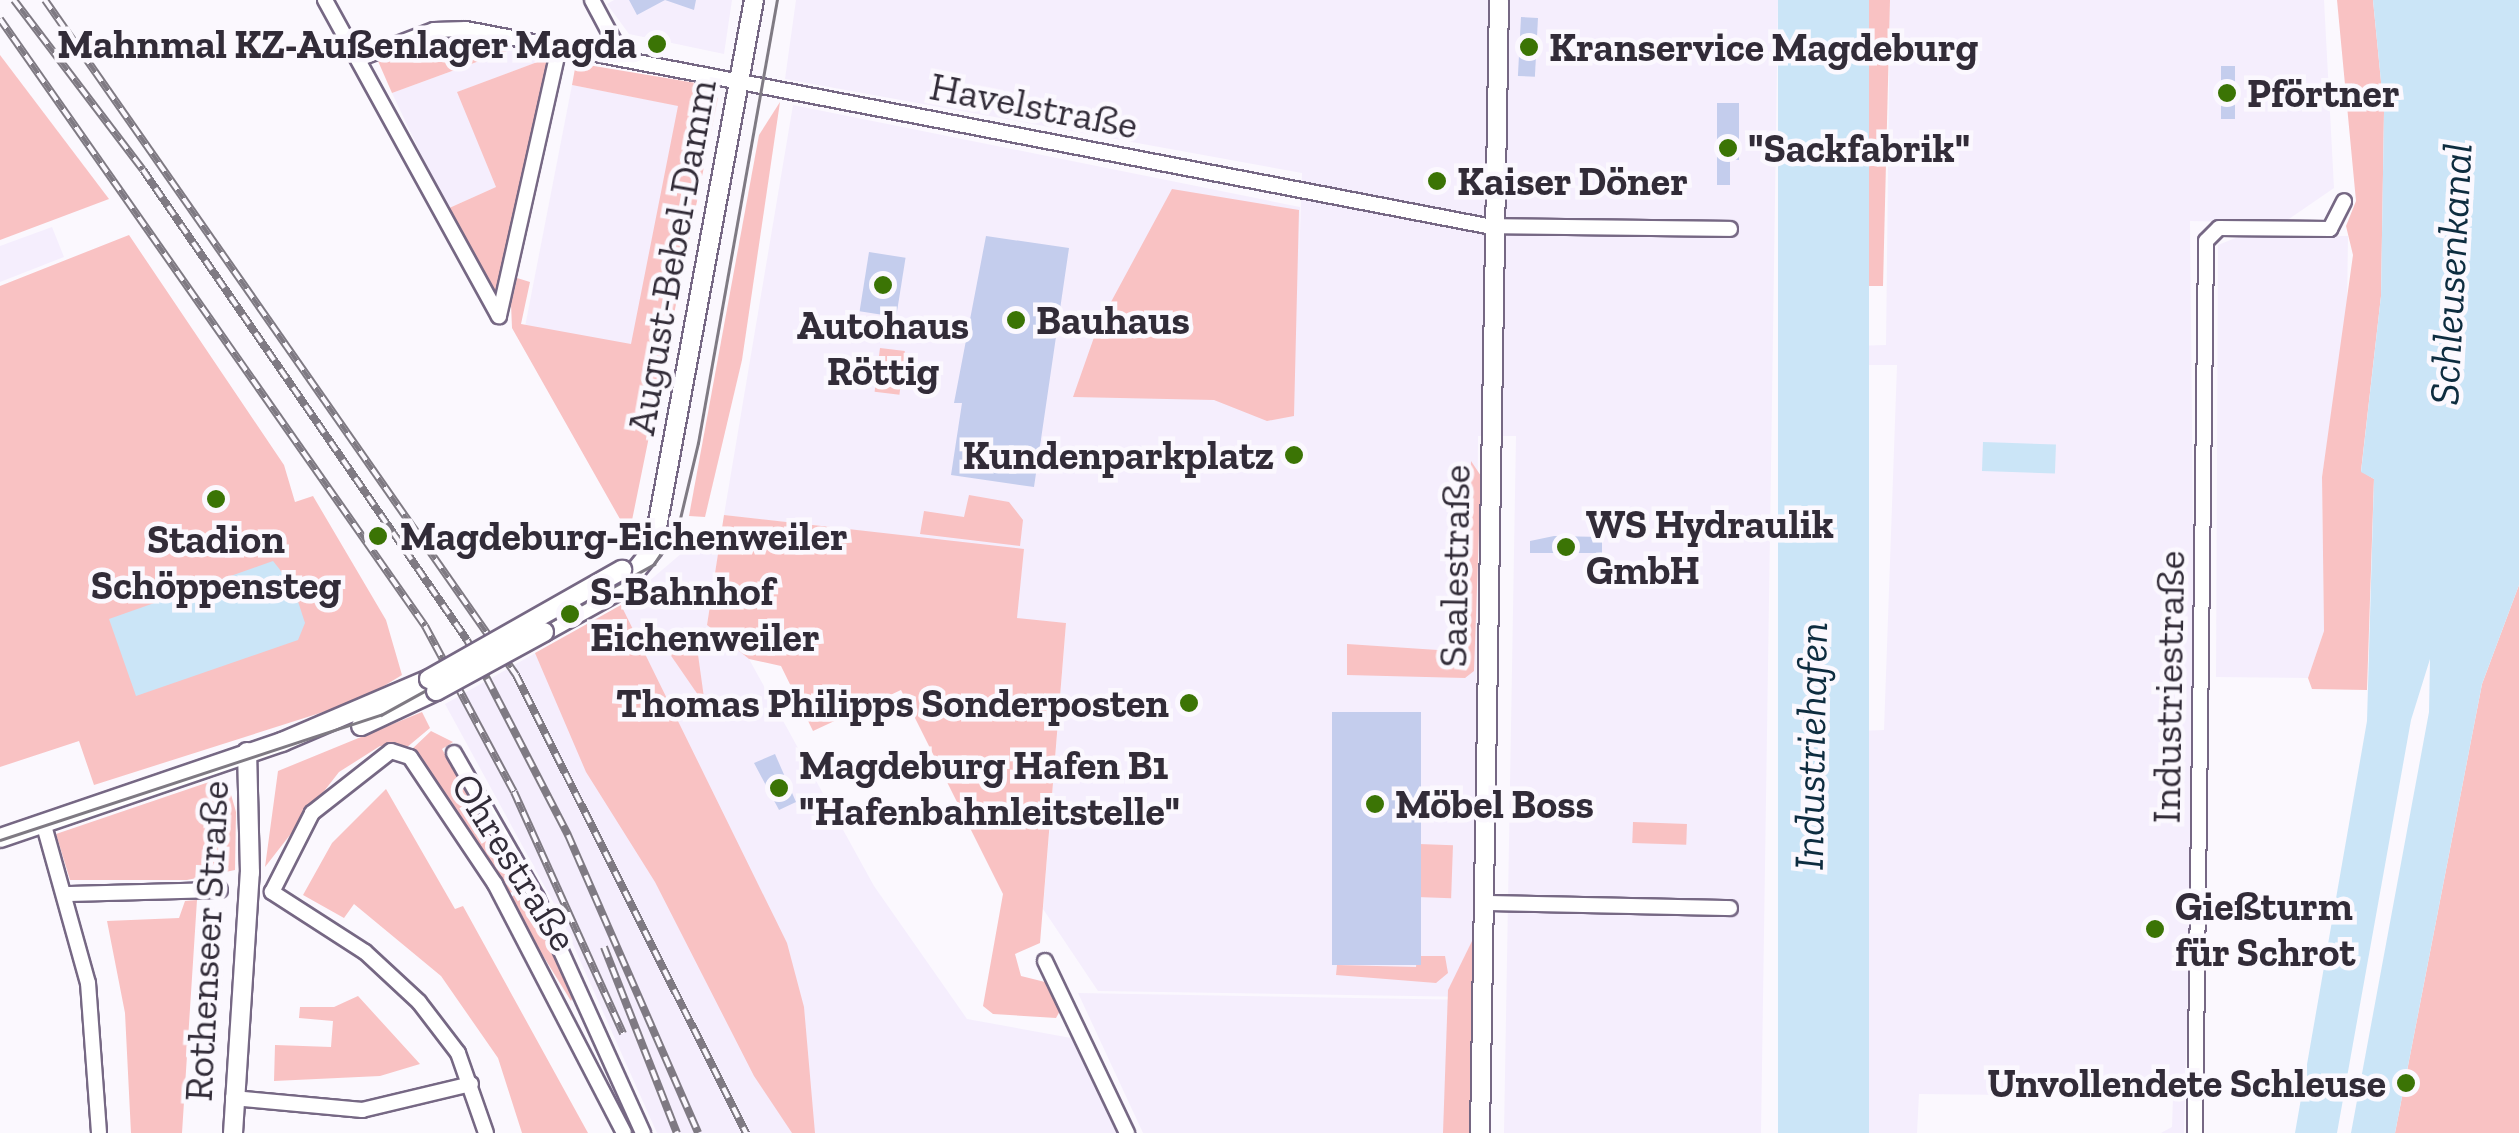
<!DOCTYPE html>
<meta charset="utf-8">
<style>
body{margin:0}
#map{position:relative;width:2519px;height:1133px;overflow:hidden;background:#fbf8fe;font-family:"Zilla Slab",serif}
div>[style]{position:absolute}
.built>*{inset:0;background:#f5eefd;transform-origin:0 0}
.green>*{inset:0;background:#f9c2c3;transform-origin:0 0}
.water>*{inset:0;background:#cbe5f7;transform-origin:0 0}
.building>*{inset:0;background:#c4cded;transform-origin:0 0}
.roads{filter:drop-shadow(2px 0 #766884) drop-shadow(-2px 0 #766884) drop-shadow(0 2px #766884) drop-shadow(0 -2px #766884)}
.street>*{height:14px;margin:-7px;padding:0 7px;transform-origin:7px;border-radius:7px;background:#fff}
.secondary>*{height:18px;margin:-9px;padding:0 9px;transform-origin:9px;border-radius:9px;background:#fff}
.tram>*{height:2.5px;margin:-1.25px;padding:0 1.25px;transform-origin:1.25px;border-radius:1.25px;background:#7f7a83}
.rail>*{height:8px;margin-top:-4px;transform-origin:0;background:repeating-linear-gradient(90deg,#fbf8fe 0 11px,#7f7a83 0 22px);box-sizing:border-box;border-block:2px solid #7f7a83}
.bridges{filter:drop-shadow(2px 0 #766884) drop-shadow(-2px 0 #766884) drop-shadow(0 2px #766884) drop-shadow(0 -2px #766884)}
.secondary-bridge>*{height:18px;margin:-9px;padding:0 9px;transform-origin:9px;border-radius:9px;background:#fff}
.dots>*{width:28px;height:28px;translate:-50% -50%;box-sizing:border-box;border:5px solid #fbf8fe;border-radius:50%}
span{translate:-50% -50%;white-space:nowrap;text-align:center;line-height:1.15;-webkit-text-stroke:9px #fbf8fe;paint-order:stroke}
.poi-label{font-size:40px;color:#322c38;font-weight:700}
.right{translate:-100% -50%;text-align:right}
.left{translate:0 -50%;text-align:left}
.street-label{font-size:40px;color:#322c38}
.water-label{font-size:42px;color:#0d2c3f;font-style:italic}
</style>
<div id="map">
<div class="built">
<div style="clip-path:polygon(614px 0,732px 0,724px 54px,629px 34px,607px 4px)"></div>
<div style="clip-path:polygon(796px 0,1778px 0,1761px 1133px,1504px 1133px,1516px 436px,1478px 436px,1474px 997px,1098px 991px,1043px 909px,1066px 623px,1016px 619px,1024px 550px,724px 515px,793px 105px,1300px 207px,1299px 262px,1302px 173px,785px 79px)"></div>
<div style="clip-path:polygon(1890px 0,2324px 0,2334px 188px,2283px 223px,2190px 221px,2195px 732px,2184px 1133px,2161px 1133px,2172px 1127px,2173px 1097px,1919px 1094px,1917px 1133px,1850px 1133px,1857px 731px,1884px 730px,1897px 365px,1851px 365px,1852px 346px,1886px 345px)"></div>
<div style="clip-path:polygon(512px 49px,548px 58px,458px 92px,496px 187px,447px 209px,392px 93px)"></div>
<div style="left:572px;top:85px;width:109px;height:245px;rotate:11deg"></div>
<div style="clip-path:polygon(52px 227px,64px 257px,0 282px,0 246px)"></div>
<div style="clip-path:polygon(2348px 236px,2347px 312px,2322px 477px,2324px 631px,2308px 678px,2216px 677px,2218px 245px,2238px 237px)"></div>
<div style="clip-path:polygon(696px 541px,719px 549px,707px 625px,749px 659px,874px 886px,967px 1019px,1077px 1039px,1121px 1133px,657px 1133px,558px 911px,445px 704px,621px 605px)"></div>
<div style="clip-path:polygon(1078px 993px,1473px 1000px,1471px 1133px,1143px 1133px)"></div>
</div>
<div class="green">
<div style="clip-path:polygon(1869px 0,1890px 0,1883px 286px,1865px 286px)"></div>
<div style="clip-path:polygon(2337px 0,2373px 0,2384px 112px,2381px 296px,2361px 471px,2374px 479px,2367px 690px,2312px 689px,2308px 678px,2324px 631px,2322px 477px,2353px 255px,2346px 226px,2356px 201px)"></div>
<div style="clip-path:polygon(443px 36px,512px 49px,392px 93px,378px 61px)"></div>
<div style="clip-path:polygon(0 55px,109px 199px,0 240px)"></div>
<div style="clip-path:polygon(548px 58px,502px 296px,491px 296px,447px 209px,496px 187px,457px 92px)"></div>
<div style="clip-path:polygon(576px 63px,696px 83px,718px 98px,629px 535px,512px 328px,511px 304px,517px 278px,530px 282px,521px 324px,631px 344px,678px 106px,572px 85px)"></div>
<div style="clip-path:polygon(780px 102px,742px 360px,705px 517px,689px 516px,759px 135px)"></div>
<div style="clip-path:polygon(1172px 189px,1299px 210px,1294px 416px,1267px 421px,1214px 400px,1073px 397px,1098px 326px)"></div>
<div style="clip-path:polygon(129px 235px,284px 465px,295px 502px,313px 496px,386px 620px,402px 675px,361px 700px,94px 785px,79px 741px,0 767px,0 286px)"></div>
<div style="left:880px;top:348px;width:25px;height:44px;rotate:7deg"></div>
<div style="clip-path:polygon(1471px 461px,1481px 476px,1474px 671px,1465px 678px,1347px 675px,1347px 644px,1468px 652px)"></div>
<div style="clip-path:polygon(969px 495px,1009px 502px,1023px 520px,1020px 546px,920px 534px,924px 511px,964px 517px)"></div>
<div style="clip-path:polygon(724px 515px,1024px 549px,1017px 618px,1066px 623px,1040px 943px,1015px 954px,1021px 976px,1045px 982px,1061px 1009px,1056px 1018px,993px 1014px,983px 1006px,1003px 894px,901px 690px,813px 731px,781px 666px,749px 659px,707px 625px)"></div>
<div style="clip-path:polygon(2519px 585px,2519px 1133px,2395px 1133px,2482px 684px)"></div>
<div style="clip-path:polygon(621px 605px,787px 943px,804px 1007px,815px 1133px,792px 1133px,754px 1076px,655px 882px,586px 772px,535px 653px)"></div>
<div style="clip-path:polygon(695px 633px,705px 705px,665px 647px)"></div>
<div style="clip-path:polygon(422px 712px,430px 728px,406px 748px,380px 746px,339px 772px,265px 867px,278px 771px)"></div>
<div style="clip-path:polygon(431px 731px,453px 742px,442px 749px,522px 887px,506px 895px,410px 751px)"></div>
<div style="clip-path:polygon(215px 780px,228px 784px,236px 812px,235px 870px,187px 880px,70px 880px,56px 834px)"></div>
<div style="clip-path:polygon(386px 789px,455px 909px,463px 906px,588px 1133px,522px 1133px,498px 1058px,441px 976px,354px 904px,344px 918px,303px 895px,332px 843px)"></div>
<div style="left:1633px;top:822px;width:54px;height:21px;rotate:2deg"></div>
<div style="left:1419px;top:844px;width:34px;height:53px;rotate:2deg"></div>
<div style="clip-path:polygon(524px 889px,574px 995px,571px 1001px,508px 899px)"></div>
<div style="clip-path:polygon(197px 900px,182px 1133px,131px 1133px,125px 1013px,107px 921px,179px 918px,185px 901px)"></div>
<div style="clip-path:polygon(1473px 939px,1474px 1133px,1443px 1133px,1448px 990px)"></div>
<div style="clip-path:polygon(1417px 956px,1445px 956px,1448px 973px,1436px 983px,1336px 975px,1337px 965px,1416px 967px)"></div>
<div style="clip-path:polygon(358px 996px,420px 1064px,380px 1076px,274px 1081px,275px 1045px,331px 1047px,333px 1021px,299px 1018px,300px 1007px,334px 1007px)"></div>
</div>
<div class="water">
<div style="left:1778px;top:0;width:91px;height:1133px"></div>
<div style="clip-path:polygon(2373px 0,2519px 0,2519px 585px,2482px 684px,2395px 1133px,2351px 1133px,2429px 712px,2430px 659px,2411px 720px,2337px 1133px,2295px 1133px,2367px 721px,2374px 479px,2361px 472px,2381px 296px,2384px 112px)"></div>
<div style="left:1983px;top:442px;width:73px;height:29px;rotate:2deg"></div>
<div style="clip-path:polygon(273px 561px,293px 586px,305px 623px,298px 640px,136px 696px,109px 619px)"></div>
</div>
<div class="building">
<div style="clip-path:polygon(629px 0,696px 0,694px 10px,665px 0,637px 15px)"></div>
<div style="left:1521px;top:17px;width:17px;height:59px;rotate:3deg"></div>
<div style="left:2221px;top:66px;width:14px;height:53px"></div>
<div style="clip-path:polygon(1717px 103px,1739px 103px,1739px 160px,1730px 159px,1730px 185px,1717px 185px)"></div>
<div style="clip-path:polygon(986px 236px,1069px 248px,1034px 487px,951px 475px,962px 403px,954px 403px)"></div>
<div style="left:869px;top:252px;width:37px;height:60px;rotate:9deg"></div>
<div style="clip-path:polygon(1554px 536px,1602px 537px,1602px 553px,1530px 553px,1530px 541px)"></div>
<div style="left:1332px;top:712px;width:89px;height:253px"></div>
<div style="clip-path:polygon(775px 754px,796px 802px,779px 810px,754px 763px)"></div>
</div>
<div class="roads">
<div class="street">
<div style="left:325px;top:0;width:361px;rotate:61.2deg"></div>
<div style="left:592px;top:0;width:66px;rotate:61.9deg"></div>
<div style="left:358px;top:59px;width:81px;rotate:-20.9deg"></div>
<div style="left:434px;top:30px;width:32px;rotate:-2deg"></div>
<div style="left:466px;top:29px;width:1040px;rotate:10.92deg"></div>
<div style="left:1487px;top:226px;width:243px;rotate:0.7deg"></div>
<div style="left:499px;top:316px;width:276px;rotate:-77.4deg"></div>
<div style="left:454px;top:753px;width:167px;rotate:60.2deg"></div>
<div style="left:537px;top:898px;width:258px;rotate:65.7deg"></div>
<div style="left:43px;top:822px;width:167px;rotate:74.4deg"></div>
<div style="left:88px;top:983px;width:150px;rotate:85.8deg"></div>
<div style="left:67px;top:894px;width:153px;rotate:-1.5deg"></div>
<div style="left:1484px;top:903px;width:246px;rotate:1.2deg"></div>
<div style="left:1045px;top:961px;width:191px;rotate:64.5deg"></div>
<div style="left:233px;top:1098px;width:130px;rotate:5.3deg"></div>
<div style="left:362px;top:1110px;width:112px;rotate:-13.4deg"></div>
<div style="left:486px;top:1133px;width:85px;rotate:-109.3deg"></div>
<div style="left:458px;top:1053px;width:64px;rotate:-127.4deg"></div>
<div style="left:419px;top:1002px;width:74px;rotate:-137.2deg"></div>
<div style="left:365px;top:952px;width:111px;rotate:-147.2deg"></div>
<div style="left:272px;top:892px;width:89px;rotate:-63.1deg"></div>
<div style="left:312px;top:813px;width:100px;rotate:-38.1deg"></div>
<div style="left:391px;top:751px;width:20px;rotate:18deg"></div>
<div style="left:410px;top:757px;width:153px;rotate:56.2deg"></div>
<div style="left:495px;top:884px;width:280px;rotate:62.6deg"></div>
<div style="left:2195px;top:1133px;width:892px;rotate:-89.29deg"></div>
<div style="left:2206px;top:241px;width:18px;rotate:-45deg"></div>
<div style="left:2219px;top:228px;width:111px;rotate:0.5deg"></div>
<div style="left:2330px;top:229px;width:31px;rotate:-63deg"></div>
</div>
<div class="secondary">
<div style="left:544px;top:632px;width:88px;rotate:-29.2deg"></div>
<div style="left:621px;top:589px;width:51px;rotate:-51.3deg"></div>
<div style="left:653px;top:549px;width:558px;rotate:-79.58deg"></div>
<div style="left:361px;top:726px;width:83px;rotate:-25deg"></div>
<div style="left:0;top:838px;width:298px;rotate:-18.8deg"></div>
<div style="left:282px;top:742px;width:160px;rotate:-23.2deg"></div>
<div style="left:233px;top:1133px;width:261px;rotate:-86.3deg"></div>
<div style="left:250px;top:873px;width:121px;rotate:-91.4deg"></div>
<div style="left:1480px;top:1133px;width:1133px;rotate:-89.04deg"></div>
</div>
</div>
<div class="tram">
<div style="left:0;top:840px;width:401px;rotate:-18.2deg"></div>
<div style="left:381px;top:715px;width:312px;rotate:-28.9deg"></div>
<div style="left:654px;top:564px;width:44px;rotate:-57deg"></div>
<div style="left:678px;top:527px;width:86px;rotate:-76.6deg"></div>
<div style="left:698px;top:443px;width:450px;rotate:-79.9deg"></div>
</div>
<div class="rail">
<div style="left:14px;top:0;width:213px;rotate:52.8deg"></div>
<div style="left:143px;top:170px;width:571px;rotate:55.42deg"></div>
<div style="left:467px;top:640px;width:220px;rotate:62.6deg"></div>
<div style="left:568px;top:835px;width:325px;rotate:66.4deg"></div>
<div style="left:45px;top:0;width:823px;rotate:55.09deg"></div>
<div style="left:516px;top:675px;width:513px;rotate:63.33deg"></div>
<div style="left:0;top:19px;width:741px;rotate:55deg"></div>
<div style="left:425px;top:626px;width:188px;rotate:61.8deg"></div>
<div style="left:514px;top:792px;width:265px;rotate:65.7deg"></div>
<div style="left:604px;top:947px;width:200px;rotate:68.6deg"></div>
</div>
<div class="bridges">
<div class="secondary-bridge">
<div style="left:429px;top:679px;width:222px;rotate:-29.5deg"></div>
<div style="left:436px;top:691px;width:123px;rotate:-28.6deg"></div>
</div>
</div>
<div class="dots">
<div style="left:657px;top:44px;background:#3b7405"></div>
<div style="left:1529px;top:47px;background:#3b7405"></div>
<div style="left:2227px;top:93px;background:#3b7405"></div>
<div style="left:1728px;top:148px;background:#3b7405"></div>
<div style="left:1437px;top:181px;background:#3b7405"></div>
<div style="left:883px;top:285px;background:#3b7405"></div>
<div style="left:1016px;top:320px;background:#3b7405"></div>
<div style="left:1294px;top:455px;background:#3b7405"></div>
<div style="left:216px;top:499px;background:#3b7405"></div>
<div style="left:378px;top:536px;background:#3b7405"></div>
<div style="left:1566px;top:547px;background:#3b7405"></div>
<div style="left:570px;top:614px;background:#3b7405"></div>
<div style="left:1189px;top:703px;background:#3b7405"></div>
<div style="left:779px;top:788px;background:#3b7405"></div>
<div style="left:1375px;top:804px;background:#3b7405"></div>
<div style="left:2155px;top:929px;background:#3b7405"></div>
<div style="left:2406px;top:1083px;background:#3b7405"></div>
</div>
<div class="poi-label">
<span class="right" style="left:637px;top:44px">Mahnmal KZ-Außenlager Magda</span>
<span class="left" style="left:1549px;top:47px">Kranservice Magdeburg</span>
<span class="left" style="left:2247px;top:93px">Pförtner</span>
<span class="left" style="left:1748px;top:148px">"Sackfabrik"</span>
<span class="left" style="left:1457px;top:181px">Kaiser Döner</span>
<span class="left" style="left:1036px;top:320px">Bauhaus</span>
<span style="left:883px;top:348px">Autohaus<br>Röttig</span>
<span class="right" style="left:1274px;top:455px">Kundenparkplatz</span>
<span class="left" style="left:1586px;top:547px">WS Hydraulik<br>GmbH</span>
<span class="left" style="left:400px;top:536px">Magdeburg-Eichenweiler</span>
<span style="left:216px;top:562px">Stadion<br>Schöppensteg</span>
<span class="left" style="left:590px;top:614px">S-Bahnhof<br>Eichenweiler</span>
<span class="right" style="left:1169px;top:703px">Thomas Philipps Sonderposten</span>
<span class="left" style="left:799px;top:788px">Magdeburg Hafen B1<br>"Hafenbahnleitstelle"</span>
<span class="left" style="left:1395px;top:804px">Möbel Boss</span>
<span class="left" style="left:2175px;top:929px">Gießturm<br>für Schrot</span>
<span class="right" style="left:2386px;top:1083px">Unvollendete Schleuse</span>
</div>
<div class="street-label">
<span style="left:1034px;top:105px;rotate:11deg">Havelstraße</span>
<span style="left:671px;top:257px;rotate:-80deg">August-Bebel-Damm</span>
<span style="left:1454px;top:566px;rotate:-89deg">Saalestraße</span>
<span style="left:2168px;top:687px;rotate:-89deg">Industriestraße</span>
<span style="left:515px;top:862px;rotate:58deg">Ohrestraße</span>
<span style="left:206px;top:941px;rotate:-87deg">Rothenseer Straße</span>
</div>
<div class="water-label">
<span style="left:2451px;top:274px;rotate:-87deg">Schleusenkanal</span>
<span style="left:1811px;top:746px;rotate:-89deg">Industriehafen</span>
</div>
</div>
